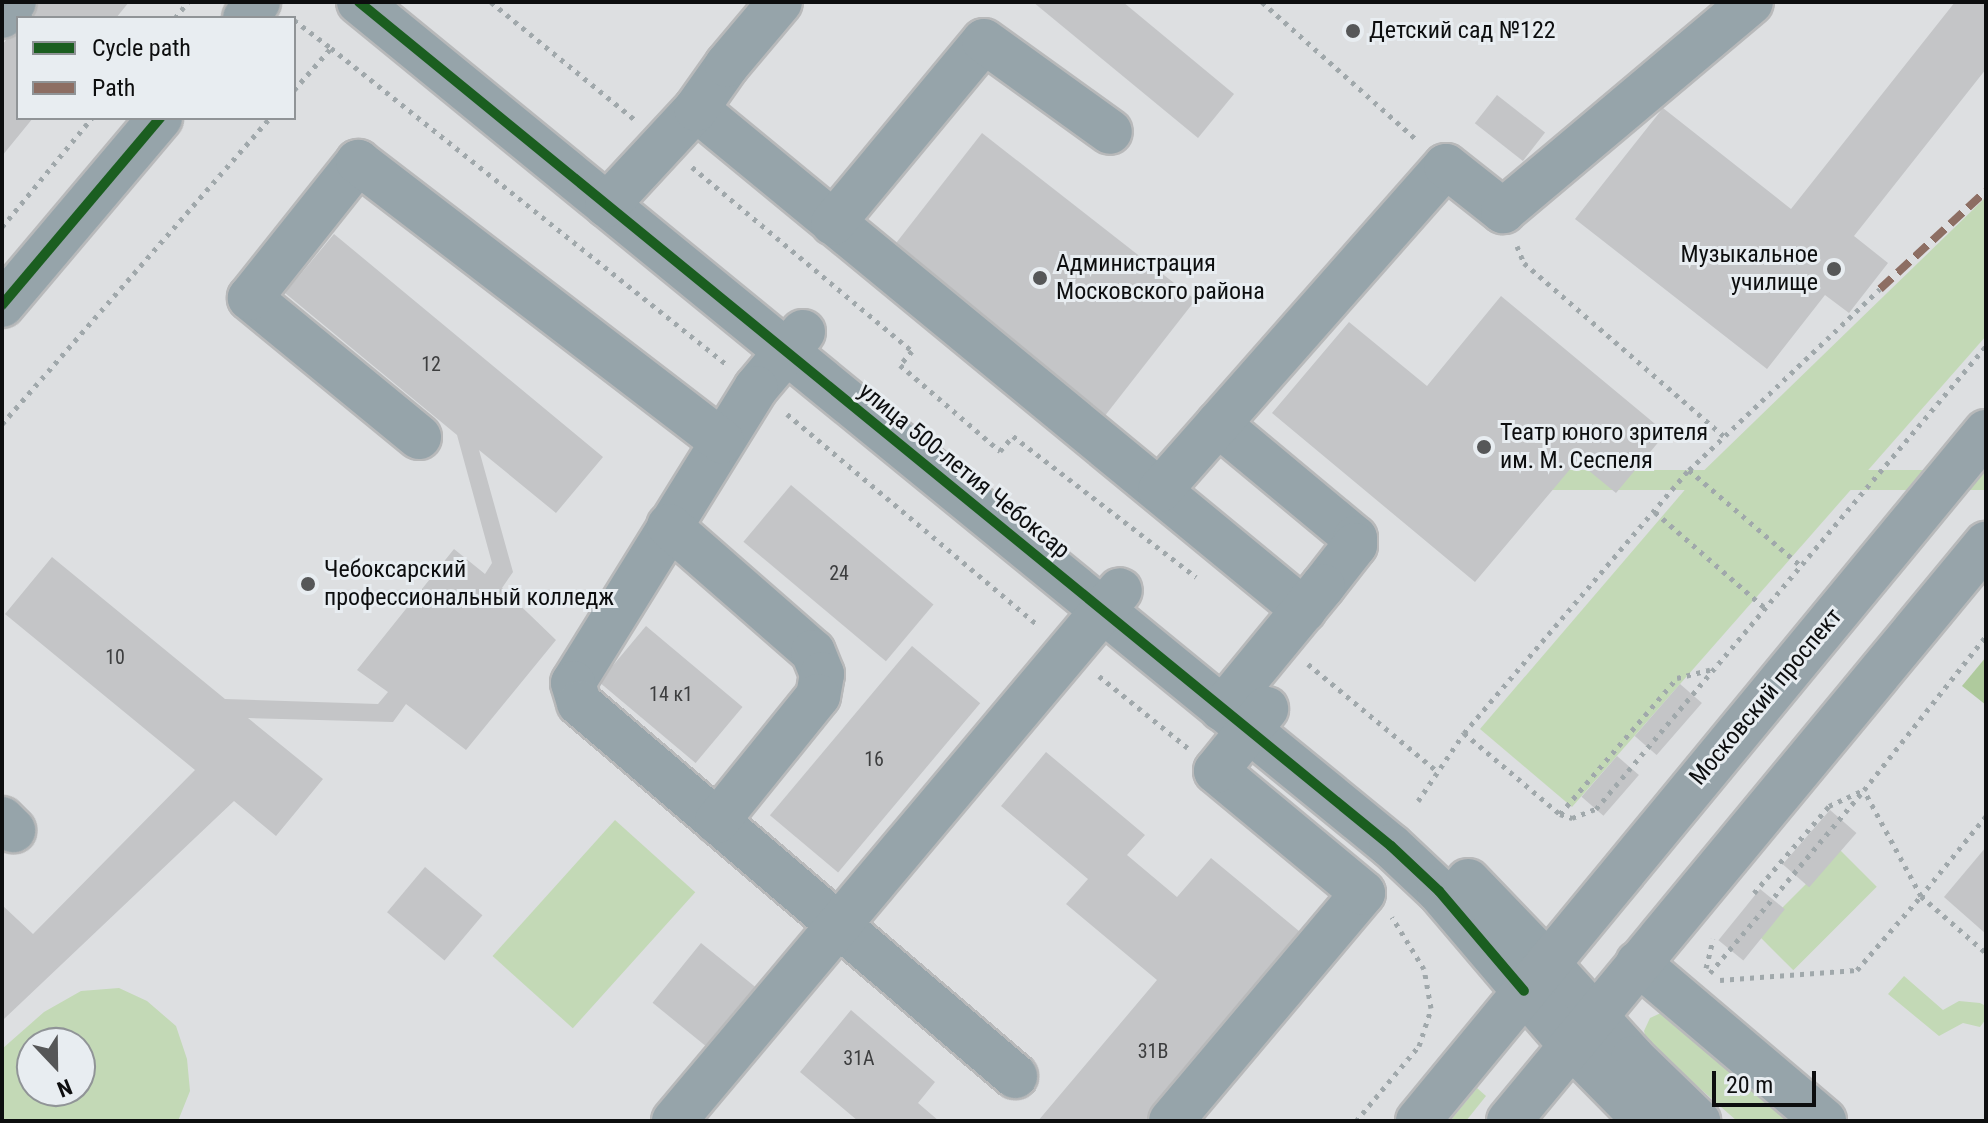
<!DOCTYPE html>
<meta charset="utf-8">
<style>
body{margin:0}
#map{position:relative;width:1988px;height:1123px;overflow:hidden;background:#dddfe1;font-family:"Roboto Condensed",sans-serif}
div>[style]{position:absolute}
.green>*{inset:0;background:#c3d9b6;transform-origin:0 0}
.forest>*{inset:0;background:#afca9d}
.building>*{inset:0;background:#c4c5c7;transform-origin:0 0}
.path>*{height:5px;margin-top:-2.5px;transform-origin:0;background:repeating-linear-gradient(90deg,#a0a8ab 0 4px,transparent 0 10px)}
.roads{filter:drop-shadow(2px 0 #b8b9ba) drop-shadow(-2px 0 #b8b9ba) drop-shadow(0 2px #b8b9ba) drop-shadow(0 -2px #b8b9ba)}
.minor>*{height:44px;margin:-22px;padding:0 22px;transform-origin:22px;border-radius:22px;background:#96a4aa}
.major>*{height:44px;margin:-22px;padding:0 22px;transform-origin:22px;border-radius:22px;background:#97a4aa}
.quiet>*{height:8px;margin-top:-4px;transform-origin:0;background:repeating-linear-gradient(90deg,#8d6e63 0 16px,transparent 0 24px)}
.cycleway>*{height:10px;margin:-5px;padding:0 5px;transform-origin:5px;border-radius:5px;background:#1b5e20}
.dots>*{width:22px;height:22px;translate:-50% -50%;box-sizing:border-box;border:4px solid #e8edf1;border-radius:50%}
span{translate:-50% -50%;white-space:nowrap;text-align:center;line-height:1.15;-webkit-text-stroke:6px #e8edf1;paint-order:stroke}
.number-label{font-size:20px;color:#3d3e3f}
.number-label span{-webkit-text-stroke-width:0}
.poi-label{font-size:24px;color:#0d0e0f}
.left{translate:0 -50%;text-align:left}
.right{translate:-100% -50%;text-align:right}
.street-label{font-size:24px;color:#0d0e0f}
.frame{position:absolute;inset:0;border:4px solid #0d0e0f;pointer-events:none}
.legend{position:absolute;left:16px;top:16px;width:280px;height:104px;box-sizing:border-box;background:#e8edf1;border:2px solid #909497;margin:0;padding:10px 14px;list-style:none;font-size:24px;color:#0d0e0f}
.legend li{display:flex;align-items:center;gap:16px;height:40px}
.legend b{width:40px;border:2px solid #909497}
.north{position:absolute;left:16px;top:1027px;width:80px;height:80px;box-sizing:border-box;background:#e8edf1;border:2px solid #909497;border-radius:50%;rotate:158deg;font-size:22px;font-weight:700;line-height:32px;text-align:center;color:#0d0e0f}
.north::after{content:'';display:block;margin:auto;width:28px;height:36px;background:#565758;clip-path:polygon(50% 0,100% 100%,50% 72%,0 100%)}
.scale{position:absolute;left:1712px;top:1071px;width:104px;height:36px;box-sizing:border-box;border:4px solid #0d0e0f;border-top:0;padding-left:10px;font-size:24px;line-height:28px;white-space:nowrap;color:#0d0e0f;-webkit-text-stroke:6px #e8edf1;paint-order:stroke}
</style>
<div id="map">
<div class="green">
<div style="clip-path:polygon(1986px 197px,1986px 336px,1572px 807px,1480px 729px,1689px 485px)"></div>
<div style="left:1986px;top:470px;width:20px;height:614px;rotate:90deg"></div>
<div style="left:615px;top:820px;width:108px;height:183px;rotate:42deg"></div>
<div style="left:1840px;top:850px;width:52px;height:118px;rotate:45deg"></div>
<div style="clip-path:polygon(1904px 976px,1943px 1010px,1959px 1001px,1980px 1003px,1986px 1006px,1986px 1019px,1980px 1027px,1963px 1023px,1939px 1036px,1888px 994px)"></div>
<div style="clip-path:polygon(evenodd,119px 988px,147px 1001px,176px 1026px,187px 1059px,190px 1091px,178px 1121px,2px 1121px,2px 1049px,44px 1012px,81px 991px,119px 988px,80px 1043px,80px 1091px,32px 1091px,32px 1043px,80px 1043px)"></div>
<div style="clip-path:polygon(1663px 1012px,1799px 1121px,1737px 1121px,1647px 1042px,1644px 1031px,1650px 1018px)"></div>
<div style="clip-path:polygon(1477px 1088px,1486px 1096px,1466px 1121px,1450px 1121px)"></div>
</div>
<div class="forest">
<div style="clip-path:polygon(1986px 657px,1986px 705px,1962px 686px)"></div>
</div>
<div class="building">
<div style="clip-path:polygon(38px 2px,129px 2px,116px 18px,25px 18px)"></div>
<div style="clip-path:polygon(1033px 2px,1123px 2px,1234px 94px,1198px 138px)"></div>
<div style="clip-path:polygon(1955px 2px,1986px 2px,1986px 69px,1854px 236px,1888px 263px,1849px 313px,1825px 295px,1767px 369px,1575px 219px,1663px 108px,1791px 209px)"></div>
<div style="clip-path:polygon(18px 26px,18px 118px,33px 118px,2px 156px,2px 45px)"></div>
<div style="left:1497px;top:95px;width:61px;height:36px;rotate:38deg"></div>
<div style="left:982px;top:133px;width:271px;height:156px;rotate:38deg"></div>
<div style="clip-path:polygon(334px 234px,603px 457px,556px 513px,479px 450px,513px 572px,502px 588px,556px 640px,466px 750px,406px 704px,393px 722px,248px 718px,323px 779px,276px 836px,234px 801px,4px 1019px,2px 905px,33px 934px,195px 770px,5px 614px,52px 557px,225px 699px,378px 704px,388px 692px,357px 670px,454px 549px,485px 574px,492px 563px,457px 435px,285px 293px)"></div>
<div style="clip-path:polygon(1501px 296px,1666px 433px,1616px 493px,1577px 461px,1475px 582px,1272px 413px,1349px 322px,1427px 386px)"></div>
<div style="left:791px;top:485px;width:186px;height:74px;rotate:40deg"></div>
<div style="left:646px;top:626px;width:126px;height:73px;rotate:40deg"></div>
<div style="left:912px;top:646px;width:89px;height:221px;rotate:40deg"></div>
<div style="left:1680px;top:684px;width:29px;height:69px;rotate:41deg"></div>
<div style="clip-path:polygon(1046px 752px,1145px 835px,1127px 855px,1177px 897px,1211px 858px,1305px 936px,1148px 1121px,1038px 1121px,1157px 980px,1066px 904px,1088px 879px,1001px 806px)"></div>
<div style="left:1617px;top:756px;width:29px;height:54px;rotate:41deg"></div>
<div style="left:1830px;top:810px;width:35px;height:72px;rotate:41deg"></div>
<div style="clip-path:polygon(1986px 847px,1986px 934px,1944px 897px)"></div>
<div style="left:425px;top:867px;width:75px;height:59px;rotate:40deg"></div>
<div style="left:1760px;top:889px;width:32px;height:66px;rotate:39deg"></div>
<div style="left:701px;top:943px;width:70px;height:77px;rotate:39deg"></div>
<div style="clip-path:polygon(851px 1010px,935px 1082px,918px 1103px,939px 1121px,858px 1121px,800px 1072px)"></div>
</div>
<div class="path">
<div style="left:491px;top:2px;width:186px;rotate:39.3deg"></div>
<div style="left:1262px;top:2px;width:208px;rotate:41.7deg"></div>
<div style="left:175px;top:18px;width:21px;rotate:-51deg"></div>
<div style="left:294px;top:20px;width:46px;rotate:37.1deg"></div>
<div style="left:294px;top:90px;width:56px;rotate:-48.6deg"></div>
<div style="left:331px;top:48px;width:506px;rotate:38.66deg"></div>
<div style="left:692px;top:167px;width:287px;rotate:39.9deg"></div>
<div style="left:912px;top:351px;width:18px;rotate:131deg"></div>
<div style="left:900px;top:365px;width:132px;rotate:40.7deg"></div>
<div style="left:1000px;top:451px;width:20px;rotate:-49deg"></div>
<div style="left:1013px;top:436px;width:231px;rotate:37.6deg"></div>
<div style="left:2px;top:227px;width:141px;rotate:-50.5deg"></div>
<div style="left:1517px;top:246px;width:18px;rotate:68deg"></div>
<div style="left:1524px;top:263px;width:264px;rotate:40.9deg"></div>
<div style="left:787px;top:414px;width:329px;rotate:40.1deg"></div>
<div style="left:2px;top:424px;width:407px;rotate:-48.8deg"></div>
<div style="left:1689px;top:470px;width:146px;rotate:40.6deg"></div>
<div style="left:1655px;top:512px;width:145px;rotate:41.1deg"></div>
<div style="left:1308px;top:664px;width:168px;rotate:39.7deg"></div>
<div style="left:1099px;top:676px;width:114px;rotate:39deg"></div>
<div style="left:1464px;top:733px;width:126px;rotate:40.2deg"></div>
<div style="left:1560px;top:814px;width:13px;rotate:18deg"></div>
<div style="left:1572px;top:818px;width:26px;rotate:-21deg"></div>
<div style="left:1596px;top:809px;width:605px;rotate:-49.89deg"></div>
<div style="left:1418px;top:801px;width:82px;rotate:-55.9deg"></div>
<div style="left:1464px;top:733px;width:346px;rotate:-49.5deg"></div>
<div style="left:1689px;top:470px;width:263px;rotate:-43.5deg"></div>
<div style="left:1560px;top:814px;width:179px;rotate:-49.3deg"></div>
<div style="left:1677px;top:678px;width:34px;rotate:-14deg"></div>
<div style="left:1986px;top:816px;width:103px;rotate:129.1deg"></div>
<div style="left:1921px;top:896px;width:86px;rotate:41.2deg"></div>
<div style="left:1754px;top:893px;width:115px;rotate:-49.2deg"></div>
<div style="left:1829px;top:806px;width:38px;rotate:-25deg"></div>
<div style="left:1706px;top:968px;width:30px;rotate:-76deg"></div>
<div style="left:1710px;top:973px;width:238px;rotate:-49.9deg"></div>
<div style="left:1720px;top:980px;width:137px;rotate:-4.2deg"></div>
<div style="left:1857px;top:970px;width:98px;rotate:-49.1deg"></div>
<div style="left:1921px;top:896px;width:120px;rotate:-118.3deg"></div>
<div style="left:1864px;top:790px;width:196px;rotate:-51.6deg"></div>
<div style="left:1356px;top:1121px;width:98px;rotate:-50deg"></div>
<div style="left:1419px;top:1046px;width:40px;rotate:-72deg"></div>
<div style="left:1431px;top:1008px;width:40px;rotate:-100deg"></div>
<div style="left:1424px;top:969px;width:61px;rotate:-121.6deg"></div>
</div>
<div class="roads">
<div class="minor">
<div style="left:359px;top:2px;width:1333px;rotate:39.28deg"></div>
<div style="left:1391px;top:846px;width:66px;rotate:43.2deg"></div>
<div style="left:1439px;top:891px;width:131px;rotate:49.6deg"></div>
<div style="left:2px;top:16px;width:18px;rotate:-49deg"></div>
<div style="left:245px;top:18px;width:21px;rotate:-51deg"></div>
<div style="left:696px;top:109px;width:788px;rotate:39.49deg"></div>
<div style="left:607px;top:205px;width:131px;rotate:-47.2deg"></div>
<div style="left:696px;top:109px;width:54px;rotate:-54.8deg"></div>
<div style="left:727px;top:65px;width:82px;rotate:-49.9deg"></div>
<div style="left:833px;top:223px;width:236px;rotate:-50.3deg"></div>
<div style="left:984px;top:41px;width:155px;rotate:35.8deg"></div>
<div style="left:2px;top:305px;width:245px;rotate:-49.8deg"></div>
<div style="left:803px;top:332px;width:73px;rotate:130deg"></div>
<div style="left:756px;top:388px;width:347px;rotate:121.8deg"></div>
<div style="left:573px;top:683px;width:21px;rotate:73deg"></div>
<div style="left:579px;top:703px;width:574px;rotate:40.55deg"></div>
<div style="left:1218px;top:424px;width:178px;rotate:39.8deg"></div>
<div style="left:1355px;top:538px;width:7px;rotate:90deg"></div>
<div style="left:1355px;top:545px;width:52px;rotate:128deg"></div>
<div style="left:1323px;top:586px;width:159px;rotate:129.4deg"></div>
<div style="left:419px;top:437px;width:219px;rotate:-140.6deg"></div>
<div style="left:250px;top:298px;width:174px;rotate:-51.5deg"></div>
<div style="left:358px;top:162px;width:459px;rotate:37.5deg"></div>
<div style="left:1160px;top:490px;width:432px;rotate:-48.6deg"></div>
<div style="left:1446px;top:166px;width:73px;rotate:38.3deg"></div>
<div style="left:1503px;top:211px;width:324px;rotate:-40.1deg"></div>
<div style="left:669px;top:526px;width:191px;rotate:41.2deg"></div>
<div style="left:813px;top:652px;width:24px;rotate:68deg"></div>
<div style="left:822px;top:674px;width:22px;rotate:100deg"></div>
<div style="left:818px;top:696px;width:161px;rotate:128.9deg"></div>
<div style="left:2px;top:819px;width:16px;rotate:45deg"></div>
<div style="left:1468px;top:881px;width:114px;rotate:46.1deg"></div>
<div style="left:1638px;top:963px;width:244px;rotate:40.3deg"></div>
<div style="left:674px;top:1121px;width:693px;rotate:-49.97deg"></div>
<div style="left:1171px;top:1121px;width:298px;rotate:-49.9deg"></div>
<div style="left:1363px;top:893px;width:191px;rotate:-140.3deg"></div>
<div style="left:1216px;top:771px;width:80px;rotate:-51.1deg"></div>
</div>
<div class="major">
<div style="left:1547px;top:963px;width:128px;rotate:47.8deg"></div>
<div style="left:1633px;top:1058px;width:91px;rotate:44.1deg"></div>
<div style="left:1524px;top:991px;width:72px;rotate:49deg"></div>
<div style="left:1571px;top:1045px;width:107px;rotate:45.4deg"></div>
<div style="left:1418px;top:1121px;width:893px;rotate:-50.5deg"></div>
<div style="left:1509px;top:1121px;width:749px;rotate:-50.42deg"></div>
</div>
</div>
<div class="quiet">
<div style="left:1880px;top:289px;width:144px;rotate:-42.8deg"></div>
</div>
<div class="cycleway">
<div style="left:359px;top:2px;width:1333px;rotate:39.28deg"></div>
<div style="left:1391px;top:846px;width:66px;rotate:43.2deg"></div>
<div style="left:1439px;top:891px;width:131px;rotate:49.6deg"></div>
<div style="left:2px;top:305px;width:245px;rotate:-49.8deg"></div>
</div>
<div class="dots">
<div style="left:1353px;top:31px;background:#565758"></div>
<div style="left:1834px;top:269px;background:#565758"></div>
<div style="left:1040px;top:278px;background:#565758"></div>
<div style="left:1484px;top:447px;background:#565758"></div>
<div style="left:308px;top:584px;background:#565758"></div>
</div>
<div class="number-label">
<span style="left:431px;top:364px">12</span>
<span style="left:839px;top:573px">24</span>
<span style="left:115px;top:657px">10</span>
<span style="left:671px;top:694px">14 к1</span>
<span style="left:874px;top:759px">16</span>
<span style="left:1153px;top:1051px">31В</span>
<span style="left:859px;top:1058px">31А</span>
</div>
<div class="poi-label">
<span class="left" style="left:1369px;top:31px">Детский сад №122</span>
<span class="right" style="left:1818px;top:269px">Музыкальное<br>училище</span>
<span class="left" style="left:1056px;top:278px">Администрация<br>Московского района</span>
<span class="left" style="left:1500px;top:447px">Театр юного зрителя<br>им. М. Сеспеля</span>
<span class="left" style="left:324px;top:584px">Чебоксарский<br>профессиональный колледж</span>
</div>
<div class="street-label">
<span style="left:964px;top:471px;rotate:39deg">улица 500-летия Чебоксар</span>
<span style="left:1766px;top:697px;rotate:-50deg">Московский проспект</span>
</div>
<div class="frame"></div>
<ul class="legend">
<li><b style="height:10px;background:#1b5e20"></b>Cycle path</li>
<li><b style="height:10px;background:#8d6e63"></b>Path</li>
</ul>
<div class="north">N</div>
<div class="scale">20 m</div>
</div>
